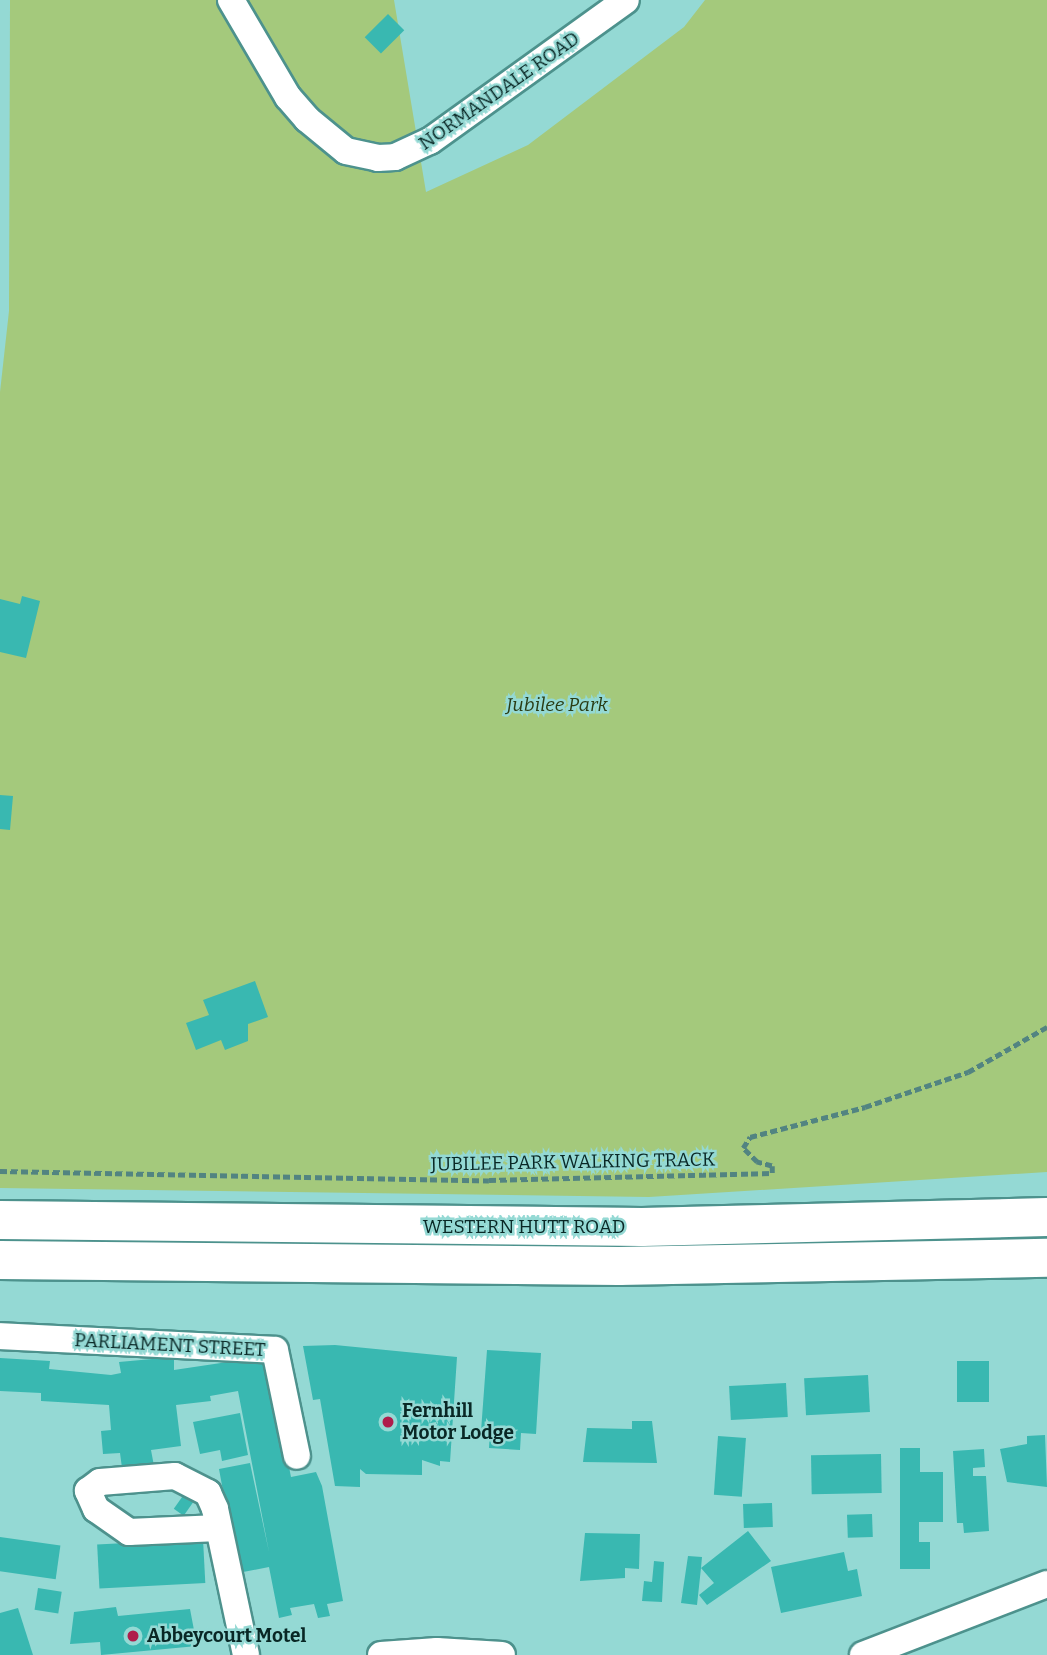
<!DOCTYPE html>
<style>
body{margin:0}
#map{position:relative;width:1047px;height:1655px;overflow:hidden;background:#94d9d4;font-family:Bitter,serif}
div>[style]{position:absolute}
.green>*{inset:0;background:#a4c97c}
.building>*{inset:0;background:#39b8b1;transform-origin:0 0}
.path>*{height:4.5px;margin-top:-2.25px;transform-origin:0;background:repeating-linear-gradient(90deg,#528481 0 7px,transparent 0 10.5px)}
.roads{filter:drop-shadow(2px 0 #4d928d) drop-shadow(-2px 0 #4d928d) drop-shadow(0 2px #4d928d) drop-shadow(0 -2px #4d928d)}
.minor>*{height:26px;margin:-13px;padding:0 13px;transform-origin:13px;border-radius:13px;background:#fff}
.highway>*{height:38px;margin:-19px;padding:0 19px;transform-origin:19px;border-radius:19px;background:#fff}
.dots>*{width:19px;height:19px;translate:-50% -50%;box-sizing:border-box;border:4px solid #94d9d4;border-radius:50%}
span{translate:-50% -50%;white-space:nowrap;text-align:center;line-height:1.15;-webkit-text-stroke:5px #94d9d4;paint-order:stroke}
.street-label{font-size:19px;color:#092725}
.park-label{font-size:19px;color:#2a3c14;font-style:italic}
.poi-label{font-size:19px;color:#092725;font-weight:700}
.left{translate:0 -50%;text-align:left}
</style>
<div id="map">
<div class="green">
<div style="clip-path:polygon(10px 0,394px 0,426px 192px,528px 145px,684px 27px,705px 0,1047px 0,1047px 1172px,649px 1197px,0 1188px,0 392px,9px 311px)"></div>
</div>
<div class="building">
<div style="left:388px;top:14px;width:23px;height:33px;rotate:45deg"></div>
<div style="clip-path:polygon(22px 596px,40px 601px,26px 658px,0 652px,0 599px,20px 604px)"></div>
<div style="clip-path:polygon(0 795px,13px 796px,10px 830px,0 829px)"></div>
<div style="clip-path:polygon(255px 981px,268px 1017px,248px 1024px,248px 1041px,225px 1050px,221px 1040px,196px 1050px,186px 1023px,209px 1015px,203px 1000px)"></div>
<div style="clip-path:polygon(335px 1345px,457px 1357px,450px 1462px,440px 1461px,440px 1466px,422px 1460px,422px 1475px,366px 1474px,360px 1469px,360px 1487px,335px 1486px,320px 1399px,313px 1400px,303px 1346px)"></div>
<div style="clip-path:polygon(487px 1350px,541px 1353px,536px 1434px,521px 1433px,520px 1450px,489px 1448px,490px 1431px,481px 1431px)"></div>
<div style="clip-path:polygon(267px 1356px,291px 1477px,316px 1472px,322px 1486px,343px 1601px,327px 1604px,330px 1616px,318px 1618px,314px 1604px,290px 1608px,292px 1615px,279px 1618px,269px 1567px,238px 1573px,219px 1469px,250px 1463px,269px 1552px,238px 1391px,210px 1396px,211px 1401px,176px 1405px,181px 1446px,151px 1450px,154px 1466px,122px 1468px,120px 1453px,103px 1454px,101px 1431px,111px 1430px,109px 1405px,41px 1401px,41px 1393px,0 1391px,0 1358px,50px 1361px,49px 1369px,111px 1375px,121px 1373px,119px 1362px,174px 1357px,174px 1370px)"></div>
<div style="left:957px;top:1361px;width:32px;height:41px"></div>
<div style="left:868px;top:1375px;width:37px;height:64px;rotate:87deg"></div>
<div style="left:786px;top:1383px;width:34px;height:57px;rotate:87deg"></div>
<div style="clip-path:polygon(240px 1413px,248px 1455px,222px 1461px,220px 1450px,200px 1454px,193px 1422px)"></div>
<div style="clip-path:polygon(632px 1421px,652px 1421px,657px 1463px,583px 1462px,587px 1428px,632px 1429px)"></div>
<div style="clip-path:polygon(1045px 1435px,1047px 1487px,1007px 1482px,1000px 1449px,1027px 1444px,1027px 1436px)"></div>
<div style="left:718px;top:1436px;width:28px;height:59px;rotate:4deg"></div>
<div style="clip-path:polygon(900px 1448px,920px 1448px,920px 1472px,943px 1472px,943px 1522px,919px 1522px,919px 1542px,930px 1542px,930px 1569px,900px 1569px)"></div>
<div style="clip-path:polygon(984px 1449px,985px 1467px,973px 1468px,973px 1476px,986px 1476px,989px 1531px,964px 1533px,963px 1523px,957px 1523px,953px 1451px)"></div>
<div style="left:881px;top:1454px;width:39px;height:70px;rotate:89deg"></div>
<div style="left:187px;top:1490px;width:12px;height:23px;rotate:35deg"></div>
<div style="left:772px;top:1503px;width:24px;height:29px;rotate:88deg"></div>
<div style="left:872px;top:1514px;width:23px;height:25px;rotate:88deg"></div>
<div style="clip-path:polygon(748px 1531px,771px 1561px,707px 1605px,699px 1595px,714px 1583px,701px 1568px,697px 1605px,681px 1603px,688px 1556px,702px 1557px,701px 1568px)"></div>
<div style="clip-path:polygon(585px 1533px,640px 1534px,639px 1569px,625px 1568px,625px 1578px,580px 1581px)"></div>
<div style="left:0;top:1537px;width:61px;height:34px;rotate:8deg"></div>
<div style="left:203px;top:1539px;width:44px;height:106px;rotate:87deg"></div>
<div style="clip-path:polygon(844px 1552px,848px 1571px,857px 1569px,862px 1596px,781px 1613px,771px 1567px)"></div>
<div style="clip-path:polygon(654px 1561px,664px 1562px,662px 1602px,642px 1601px,644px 1581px,652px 1582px)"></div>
<div style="left:38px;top:1588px;width:24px;height:22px;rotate:9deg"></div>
<div style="clip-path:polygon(116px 1607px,118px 1616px,190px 1609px,197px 1646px,101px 1655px,100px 1642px,70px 1644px,74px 1612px)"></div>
<div style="clip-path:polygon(18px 1608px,33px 1655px,0 1655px,0 1613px)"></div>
</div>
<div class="path">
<div style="left:0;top:1171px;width:489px;rotate:1.1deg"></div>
<div style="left:489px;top:1180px;width:283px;rotate:-1.4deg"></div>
<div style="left:772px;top:1173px;width:7px;rotate:-90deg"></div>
<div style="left:772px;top:1166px;width:16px;rotate:-165deg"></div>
<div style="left:757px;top:1162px;width:20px;rotate:-135deg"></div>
<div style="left:743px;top:1148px;width:13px;rotate:-58deg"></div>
<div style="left:750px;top:1137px;width:119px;rotate:-14.6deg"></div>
<div style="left:865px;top:1107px;width:109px;rotate:-18.8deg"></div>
<div style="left:968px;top:1072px;width:91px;rotate:-29.7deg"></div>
</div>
<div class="roads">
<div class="minor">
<div style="left:231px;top:0;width:113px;rotate:59.6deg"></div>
<div style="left:288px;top:97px;width:29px;rotate:49deg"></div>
<div style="left:307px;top:119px;width:50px;rotate:39.4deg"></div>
<div style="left:346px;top:151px;width:33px;rotate:12deg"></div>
<div style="left:378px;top:158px;width:17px;rotate:-3deg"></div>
<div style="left:395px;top:157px;width:38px;rotate:-25deg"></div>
<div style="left:430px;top:141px;width:241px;rotate:-35.7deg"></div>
<div style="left:0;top:1336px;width:275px;rotate:2.9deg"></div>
<div style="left:275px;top:1350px;width:108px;rotate:78.3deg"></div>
<div style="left:218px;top:1528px;width:89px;rotate:177.4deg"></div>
<div style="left:129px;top:1532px;width:40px;rotate:-145.1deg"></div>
<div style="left:96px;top:1509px;width:20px;rotate:-114deg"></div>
<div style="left:88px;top:1491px;width:15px;rotate:-37deg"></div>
<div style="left:100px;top:1482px;width:75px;rotate:-4.6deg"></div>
<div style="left:175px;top:1476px;width:37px;rotate:27deg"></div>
<div style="left:208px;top:1493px;width:17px;rotate:66deg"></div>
<div style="left:215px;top:1509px;width:149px;rotate:78deg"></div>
<div style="left:381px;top:1655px;width:56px;rotate:-4.1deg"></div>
<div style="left:437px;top:1651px;width:65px;rotate:3.5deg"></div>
<div style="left:863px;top:1655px;width:197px;rotate:-21.1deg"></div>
</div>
<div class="highway">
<div style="left:0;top:1220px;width:642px;rotate:0.62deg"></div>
<div style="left:642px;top:1227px;width:405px;rotate:-1.4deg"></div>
<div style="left:0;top:1260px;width:619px;rotate:0.56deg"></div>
<div style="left:619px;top:1266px;width:428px;rotate:-1.1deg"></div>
</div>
</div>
<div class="dots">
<div style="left:388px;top:1422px;background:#af1d4c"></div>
<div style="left:133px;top:1636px;background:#af1d4c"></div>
</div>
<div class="street-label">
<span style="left:499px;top:91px;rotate:-35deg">NORMANDALE ROAD</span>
<span style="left:573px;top:1162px;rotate:-1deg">JUBILEE PARK WALKING TRACK</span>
<span style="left:524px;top:1227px">WESTERN HUTT ROAD</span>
<span style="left:170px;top:1345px;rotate:3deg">PARLIAMENT STREET</span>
</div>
<div class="park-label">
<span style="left:557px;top:705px">Jubilee Park</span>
</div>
<div class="poi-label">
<span class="left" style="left:402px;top:1422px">Fernhill<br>Motor Lodge</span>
<span class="left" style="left:147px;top:1636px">Abbeycourt Motel</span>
</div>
</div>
